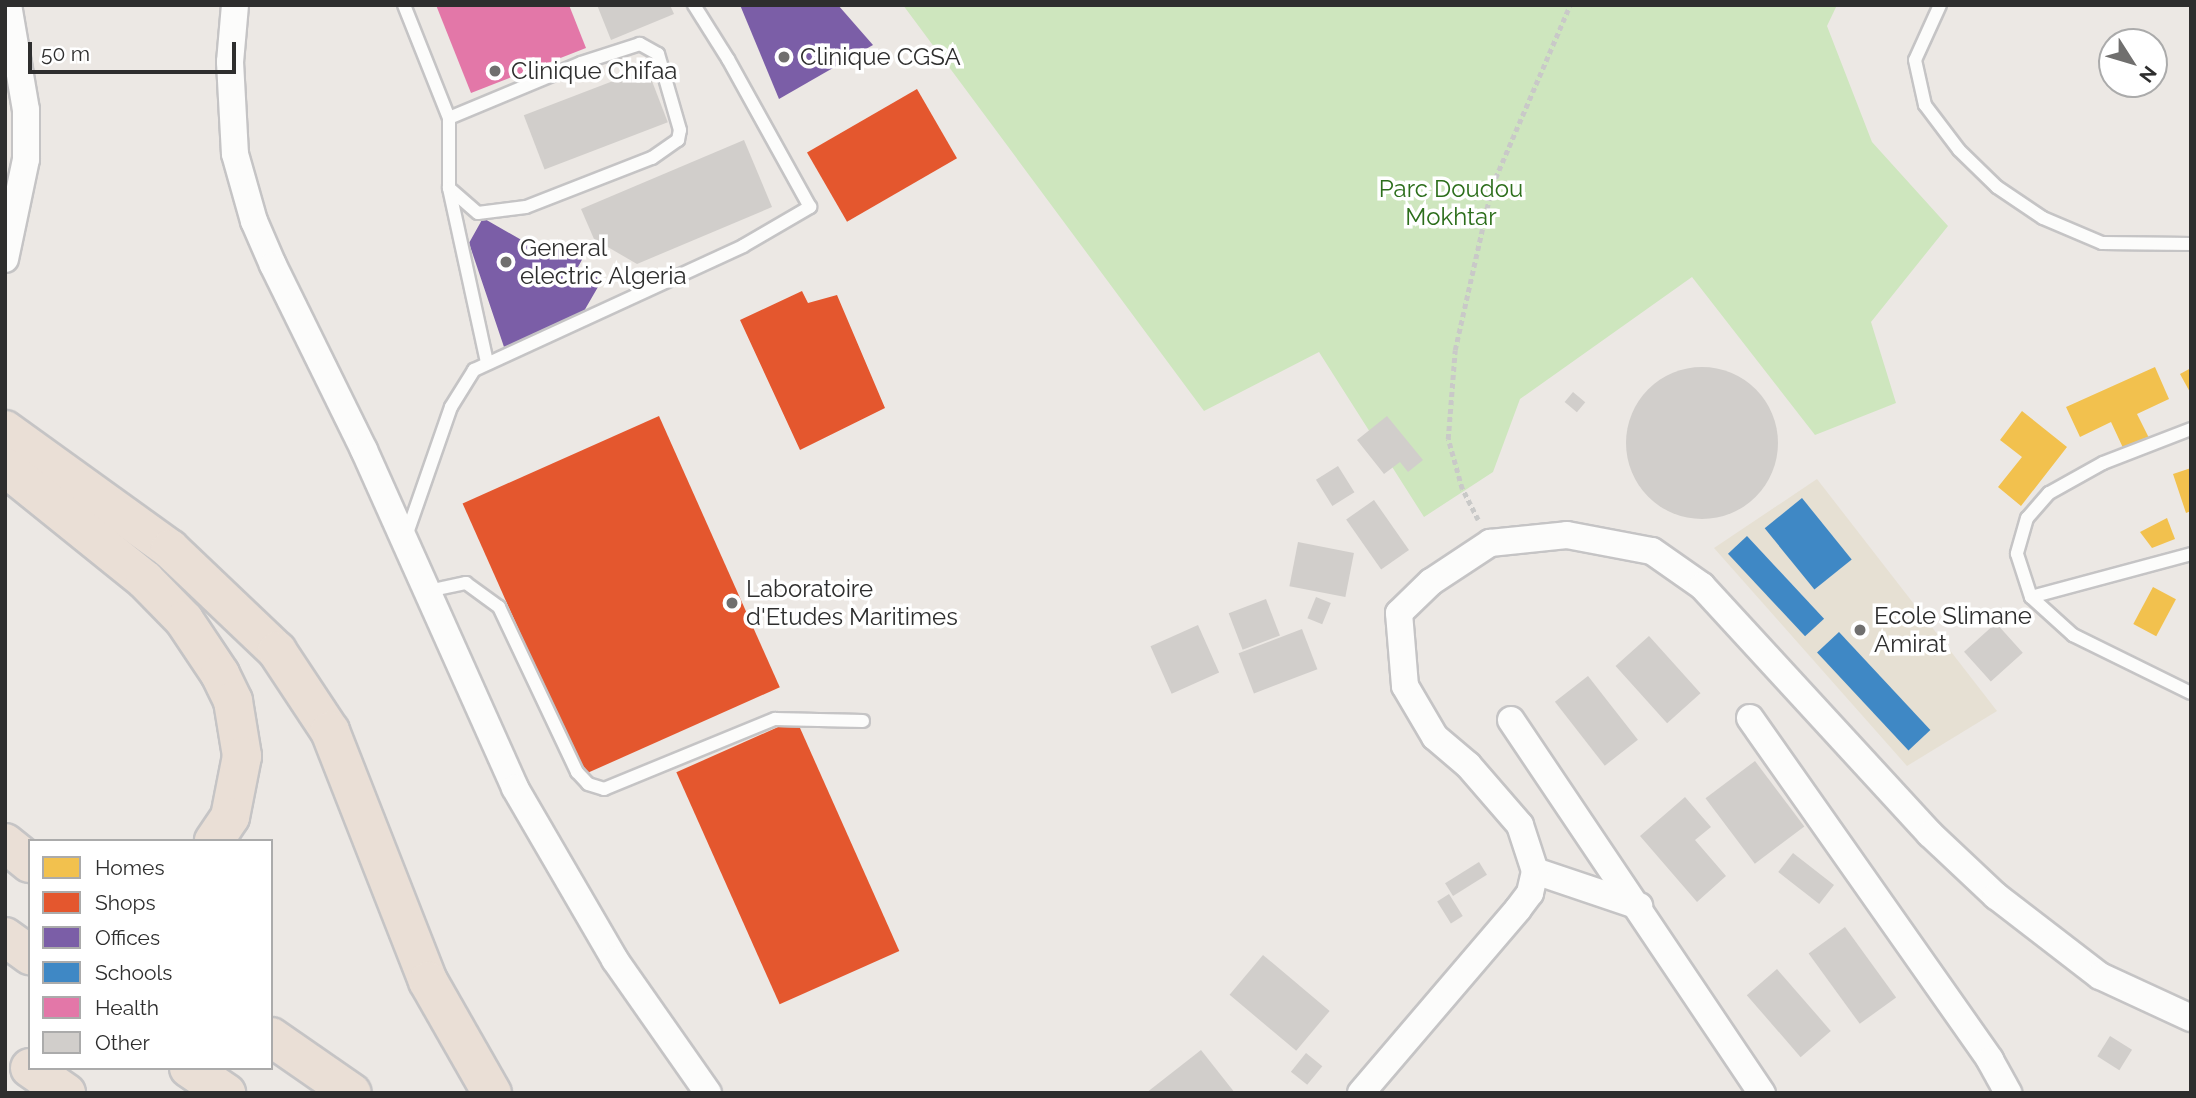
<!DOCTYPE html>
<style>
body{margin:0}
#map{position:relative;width:2196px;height:1098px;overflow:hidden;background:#ece8e4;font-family:Raleway,sans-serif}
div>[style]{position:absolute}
.education>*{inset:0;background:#e6e0d3}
.green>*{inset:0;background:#cee6be}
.homes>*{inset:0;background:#f2c14e;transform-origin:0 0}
.shops>*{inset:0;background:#e4572e;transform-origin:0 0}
.offices>*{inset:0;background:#7b5ea7}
.schools>*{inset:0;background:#3f88c5;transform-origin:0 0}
.health>*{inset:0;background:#e377a8}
.building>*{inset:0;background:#d1cecb;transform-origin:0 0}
.round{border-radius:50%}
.path>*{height:4.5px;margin-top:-2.25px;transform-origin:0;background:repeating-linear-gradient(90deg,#c9c9c8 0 5px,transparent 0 8.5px)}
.roads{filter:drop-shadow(2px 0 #c5c4c5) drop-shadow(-2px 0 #c5c4c5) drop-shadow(0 2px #c5c4c5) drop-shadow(0 -2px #c5c4c5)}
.lane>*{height:12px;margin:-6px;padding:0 6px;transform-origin:6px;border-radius:6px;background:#fcfcfb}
.street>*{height:26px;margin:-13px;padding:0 13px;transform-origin:13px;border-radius:13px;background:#fcfcfb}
.highway>*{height:38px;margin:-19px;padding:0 19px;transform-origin:19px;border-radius:19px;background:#eadfd6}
.dots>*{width:19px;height:19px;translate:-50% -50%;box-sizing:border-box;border:4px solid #fff;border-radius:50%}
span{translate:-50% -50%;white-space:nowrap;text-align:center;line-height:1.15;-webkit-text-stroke:7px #fff;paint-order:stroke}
.poi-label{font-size:24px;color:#2e2e2e}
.left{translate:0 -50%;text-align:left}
.park-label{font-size:24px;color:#2c6e1b}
.frame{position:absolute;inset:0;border:7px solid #2e2e2e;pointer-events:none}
.legend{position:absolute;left:28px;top:839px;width:245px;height:231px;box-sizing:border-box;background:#fff;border:2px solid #ababab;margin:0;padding:9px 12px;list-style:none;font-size:21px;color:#2e2e2e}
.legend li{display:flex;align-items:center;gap:14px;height:35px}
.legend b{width:35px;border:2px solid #ababab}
.north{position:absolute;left:2098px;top:28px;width:70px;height:70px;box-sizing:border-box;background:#fff;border:2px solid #ababab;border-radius:50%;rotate:127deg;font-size:19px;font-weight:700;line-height:28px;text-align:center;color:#2e2e2e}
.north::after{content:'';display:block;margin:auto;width:24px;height:32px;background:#706f6e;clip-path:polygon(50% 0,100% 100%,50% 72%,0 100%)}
.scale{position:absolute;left:28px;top:42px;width:208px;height:32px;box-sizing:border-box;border:4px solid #2e2e2e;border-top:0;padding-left:9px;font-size:21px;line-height:24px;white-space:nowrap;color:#2e2e2e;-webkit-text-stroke:5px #fff;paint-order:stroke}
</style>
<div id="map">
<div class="education">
<div style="clip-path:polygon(1817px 479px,1997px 711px,1907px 766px,1714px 548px)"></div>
</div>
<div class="green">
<div style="clip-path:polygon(903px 5px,1837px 5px,1827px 26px,1872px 142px,1948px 226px,1871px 322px,1896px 403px,1815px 435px,1692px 277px,1520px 399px,1493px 472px,1424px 517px,1319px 352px,1204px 411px)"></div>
</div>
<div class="homes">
<div style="clip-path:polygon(2155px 367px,2169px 399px,2137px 414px,2149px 438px,2124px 450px,2111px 422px,2080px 437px,2066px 407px)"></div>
<div style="clip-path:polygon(2191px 368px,2191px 394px,2180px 374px)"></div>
<div style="clip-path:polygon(2022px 411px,2067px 447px,2021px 506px,1998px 487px,2022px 457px,2000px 440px)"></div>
<div style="clip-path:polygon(2191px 468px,2191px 511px,2186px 513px,2173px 474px)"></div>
<div style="clip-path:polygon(2167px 518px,2175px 539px,2152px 548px,2140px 532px)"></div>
<div style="left:2153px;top:587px;width:26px;height:42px;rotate:28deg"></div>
</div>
<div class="shops">
<div style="left:917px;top:89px;width:80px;height:127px;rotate:60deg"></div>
<div style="clip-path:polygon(802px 291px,808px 303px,837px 295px,885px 408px,800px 450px,740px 320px)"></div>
<div style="left:659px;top:416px;width:297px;height:215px;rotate:66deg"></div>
<div style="left:796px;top:719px;width:254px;height:131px;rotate:66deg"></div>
</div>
<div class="offices">
<div style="clip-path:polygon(740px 5px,838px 5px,873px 45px,779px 99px)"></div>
<div style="clip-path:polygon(483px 218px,553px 258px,561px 243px,584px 256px,578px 267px,602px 280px,580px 318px,504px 347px,469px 243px)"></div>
</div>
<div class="schools">
<div style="left:1802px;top:498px;width:79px;height:48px;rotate:51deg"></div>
<div style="left:1747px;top:536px;width:113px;height:26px;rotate:47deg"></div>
<div style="left:1839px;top:632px;width:134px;height:30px;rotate:47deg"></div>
</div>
<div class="health">
<div style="clip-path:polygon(436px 5px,569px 5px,586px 48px,471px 93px)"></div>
</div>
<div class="building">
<div style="clip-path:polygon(597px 5px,670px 5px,674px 14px,611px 40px)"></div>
<div style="left:647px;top:68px;width:58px;height:132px;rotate:69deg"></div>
<div style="clip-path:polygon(744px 140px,772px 207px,637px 264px,594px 239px,581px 209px)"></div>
<div class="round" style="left:1626px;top:367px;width:152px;height:152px"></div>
<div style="left:1573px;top:392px;width:16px;height:13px;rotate:40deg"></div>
<div style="clip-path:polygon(1387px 416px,1423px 460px,1408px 472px,1400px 462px,1384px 474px,1357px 440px)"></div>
<div style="left:1338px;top:466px;width:31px;height:26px;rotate:58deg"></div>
<div style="left:1374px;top:500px;width:61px;height:34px;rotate:55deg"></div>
<div style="left:1298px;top:542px;width:57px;height:45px;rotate:11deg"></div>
<div style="left:1316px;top:597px;width:16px;height:23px;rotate:22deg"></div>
<div style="left:1266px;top:599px;width:39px;height:40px;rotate:69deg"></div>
<div style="left:1996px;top:623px;width:40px;height:43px;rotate:48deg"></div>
<div style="left:1198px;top:625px;width:52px;height:52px;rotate:66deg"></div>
<div style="left:1302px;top:629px;width:43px;height:68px;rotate:69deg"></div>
<div style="left:1649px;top:636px;width:77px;height:45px;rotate:48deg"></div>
<div style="left:1588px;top:676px;width:81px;height:42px;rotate:52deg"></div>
<div style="left:1755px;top:761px;width:82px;height:62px;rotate:53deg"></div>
<div style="clip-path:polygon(1685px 797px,1711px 827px,1695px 840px,1726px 876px,1697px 902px,1640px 836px)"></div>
<div style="left:1793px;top:853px;width:52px;height:24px;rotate:38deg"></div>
<div style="left:1479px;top:862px;width:15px;height:40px;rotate:58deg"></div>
<div style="left:1449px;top:894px;width:26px;height:14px;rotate:58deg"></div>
<div style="left:1845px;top:927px;width:87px;height:45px;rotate:54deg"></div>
<div style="left:1263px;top:955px;width:87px;height:52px;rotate:40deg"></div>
<div style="left:1777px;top:969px;width:82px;height:40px;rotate:49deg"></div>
<div style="left:2110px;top:1036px;width:26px;height:24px;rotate:32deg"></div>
<div style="clip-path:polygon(1201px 1050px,1235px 1093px,1146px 1093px)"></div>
<div style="left:1306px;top:1053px;width:21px;height:24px;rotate:39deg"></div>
</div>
<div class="path">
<div style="left:1478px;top:520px;width:35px;rotate:-117deg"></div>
<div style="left:1462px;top:489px;width:52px;rotate:-105.6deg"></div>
<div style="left:1448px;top:439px;width:89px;rotate:-85.5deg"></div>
<div style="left:1455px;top:350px;width:168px;rotate:-77.3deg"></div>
<div style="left:1492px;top:186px;width:197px;rotate:-66.7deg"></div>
</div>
<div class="roads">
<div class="lane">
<div style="left:404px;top:5px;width:122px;rotate:68.3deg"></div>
<div style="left:449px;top:118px;width:70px;rotate:90deg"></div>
<div style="left:449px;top:188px;width:38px;rotate:41deg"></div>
<div style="left:478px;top:213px;width:48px;rotate:-7.1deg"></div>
<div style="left:526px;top:207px;width:135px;rotate:-21.3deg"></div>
<div style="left:652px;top:158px;width:32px;rotate:-35deg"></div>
<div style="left:678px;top:140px;width:10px;rotate:-79deg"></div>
<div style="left:680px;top:130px;width:79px;rotate:-106.1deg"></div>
<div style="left:658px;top:54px;width:21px;rotate:-151deg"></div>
<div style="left:640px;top:44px;width:62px;rotate:162.1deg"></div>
<div style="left:581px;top:63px;width:143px;rotate:157.4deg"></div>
<div style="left:1940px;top:5px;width:60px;rotate:114.4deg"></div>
<div style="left:1915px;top:60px;width:46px;rotate:77.5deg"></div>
<div style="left:1925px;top:105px;width:56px;rotate:52.9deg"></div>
<div style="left:1959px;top:150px;width:53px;rotate:44.2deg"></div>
<div style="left:1997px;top:187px;width:55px;rotate:34deg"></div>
<div style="left:2043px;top:218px;width:64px;rotate:23deg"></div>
<div style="left:2102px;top:243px;width:89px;rotate:0.6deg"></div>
<div style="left:449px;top:188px;width:179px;rotate:77.7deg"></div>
<div style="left:2191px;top:429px;width:94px;rotate:158.9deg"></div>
<div style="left:2103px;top:463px;width:62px;rotate:150.9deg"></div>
<div style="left:2049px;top:493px;width:33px;rotate:131deg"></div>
<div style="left:2027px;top:518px;width:37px;rotate:106deg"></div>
<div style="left:2017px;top:554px;width:45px;rotate:72deg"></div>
<div style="left:2031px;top:597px;width:57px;rotate:42.1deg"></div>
<div style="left:2073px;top:635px;width:131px;rotate:26.2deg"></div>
<div style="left:405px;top:539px;width:140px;rotate:-70.8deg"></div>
<div style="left:451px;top:407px;width:44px;rotate:-58.1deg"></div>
<div style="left:474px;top:370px;width:296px;rotate:-24.7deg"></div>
<div style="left:743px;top:246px;width:78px;rotate:-30.2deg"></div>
<div style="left:810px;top:207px;width:169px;rotate:-119deg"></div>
<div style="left:728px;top:59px;width:64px;rotate:-122.2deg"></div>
<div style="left:428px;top:591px;width:39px;rotate:-12deg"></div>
<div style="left:466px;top:583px;width:41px;rotate:36deg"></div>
<div style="left:499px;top:607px;width:183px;rotate:64.7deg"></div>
<div style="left:577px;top:772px;width:16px;rotate:47deg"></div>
<div style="left:588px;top:784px;width:17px;rotate:17deg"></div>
<div style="left:604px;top:789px;width:185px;rotate:-22.3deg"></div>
<div style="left:775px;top:719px;width:88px;rotate:1.3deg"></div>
<div style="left:2031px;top:597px;width:166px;rotate:-15deg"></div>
</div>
<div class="street">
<div style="left:235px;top:5px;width:57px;rotate:95deg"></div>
<div style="left:230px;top:62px;width:92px;rotate:86.9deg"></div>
<div style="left:235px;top:154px;width:70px;rotate:74.2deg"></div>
<div style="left:254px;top:221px;width:48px;rotate:66.6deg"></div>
<div style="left:273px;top:265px;width:206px;rotate:63.8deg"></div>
<div style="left:364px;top:450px;width:370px;rotate:65.9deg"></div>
<div style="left:515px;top:788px;width:199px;rotate:59.8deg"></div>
<div style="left:615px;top:960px;width:162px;rotate:55deg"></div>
<div style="left:5px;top:259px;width:102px;rotate:-78.1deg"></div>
<div style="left:26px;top:159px;width:49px;rotate:-90deg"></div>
<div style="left:26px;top:110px;width:107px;rotate:-99.7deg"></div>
<div style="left:1750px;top:718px;width:418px;rotate:54.9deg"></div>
<div style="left:1990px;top:1060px;width:38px;rotate:61deg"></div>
<div style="left:1511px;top:720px;width:450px;rotate:56.1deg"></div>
<div style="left:1535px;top:871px;width:110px;rotate:18.6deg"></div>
<div style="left:1361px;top:1093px;width:242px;rotate:-49.5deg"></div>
<div style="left:1518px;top:909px;width:20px;rotate:-53deg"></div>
<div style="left:1530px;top:893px;width:23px;rotate:-77deg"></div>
<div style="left:1535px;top:871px;width:48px;rotate:-108.1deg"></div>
<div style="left:1520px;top:825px;width:79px;rotate:-130.9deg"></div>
<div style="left:1468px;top:765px;width:43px;rotate:-139.7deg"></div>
<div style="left:1435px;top:737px;width:59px;rotate:-120.5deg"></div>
<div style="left:1405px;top:686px;width:73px;rotate:-94.7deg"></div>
<div style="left:1399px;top:613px;width:45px;rotate:-44.1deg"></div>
<div style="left:1431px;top:582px;width:71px;rotate:-33.5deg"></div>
<div style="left:1490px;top:543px;width:77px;rotate:-5.9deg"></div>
<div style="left:1567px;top:535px;width:86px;rotate:10.7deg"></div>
<div style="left:1652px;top:551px;width:61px;rotate:35deg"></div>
<div style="left:1702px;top:586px;width:337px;rotate:47.4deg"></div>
<div style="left:1930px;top:834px;width:91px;rotate:43.2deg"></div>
<div style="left:1996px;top:896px;width:131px;rotate:37.6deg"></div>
<div style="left:2100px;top:976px;width:100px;rotate:24.8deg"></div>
</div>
<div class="highway">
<div style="left:5px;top:430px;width:203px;rotate:35.8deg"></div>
<div style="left:170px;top:549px;width:148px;rotate:43.6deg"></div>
<div style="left:277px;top:651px;width:96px;rotate:56.5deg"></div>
<div style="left:330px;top:731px;width:269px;rotate:68.6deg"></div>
<div style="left:428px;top:981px;width:129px;rotate:60.3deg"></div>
<div style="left:5px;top:467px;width:180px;rotate:38.9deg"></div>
<div style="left:145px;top:580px;width:56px;rotate:45.7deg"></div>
<div style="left:184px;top:620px;width:65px;rotate:56.3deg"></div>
<div style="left:220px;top:674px;width:30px;rotate:64deg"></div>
<div style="left:233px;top:701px;width:56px;rotate:80.7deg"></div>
<div style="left:242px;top:756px;width:62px;rotate:101.1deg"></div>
<div style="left:230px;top:817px;width:29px;rotate:124deg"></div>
<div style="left:5px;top:843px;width:32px;rotate:39deg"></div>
<div style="left:5px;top:937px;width:31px;rotate:36deg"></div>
<div style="left:271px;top:1037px;width:98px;rotate:34.7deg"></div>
<div style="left:30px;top:1068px;width:44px;rotate:34.8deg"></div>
<div style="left:189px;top:1068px;width:45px;rotate:34deg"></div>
</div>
</div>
<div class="dots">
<div style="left:784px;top:57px;background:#706f6e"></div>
<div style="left:495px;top:71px;background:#706f6e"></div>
<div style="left:506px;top:262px;background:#706f6e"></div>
<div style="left:732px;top:603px;background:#706f6e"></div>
<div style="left:1860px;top:630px;background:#706f6e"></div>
</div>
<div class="poi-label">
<span class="left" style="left:800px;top:57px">Clinique CGSA</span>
<span class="left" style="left:511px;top:71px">Clinique Chifaa</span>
<span class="left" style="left:520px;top:262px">General<br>electric Algeria</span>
<span class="left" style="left:746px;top:603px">Laboratoire<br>d'Etudes Maritimes</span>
<span class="left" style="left:1874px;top:630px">Ecole Slimane<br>Amirat</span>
</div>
<div class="park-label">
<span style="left:1451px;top:203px">Parc Doudou<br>Mokhtar</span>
</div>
<div class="frame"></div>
<ul class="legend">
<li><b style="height:19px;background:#f2c14e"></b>Homes</li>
<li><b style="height:19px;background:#e4572e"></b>Shops</li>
<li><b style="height:19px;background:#7b5ea7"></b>Offices</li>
<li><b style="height:19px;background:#3f88c5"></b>Schools</li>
<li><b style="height:19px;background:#e377a8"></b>Health</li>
<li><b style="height:19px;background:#d1cecb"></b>Other</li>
</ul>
<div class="north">N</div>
<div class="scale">50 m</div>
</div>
